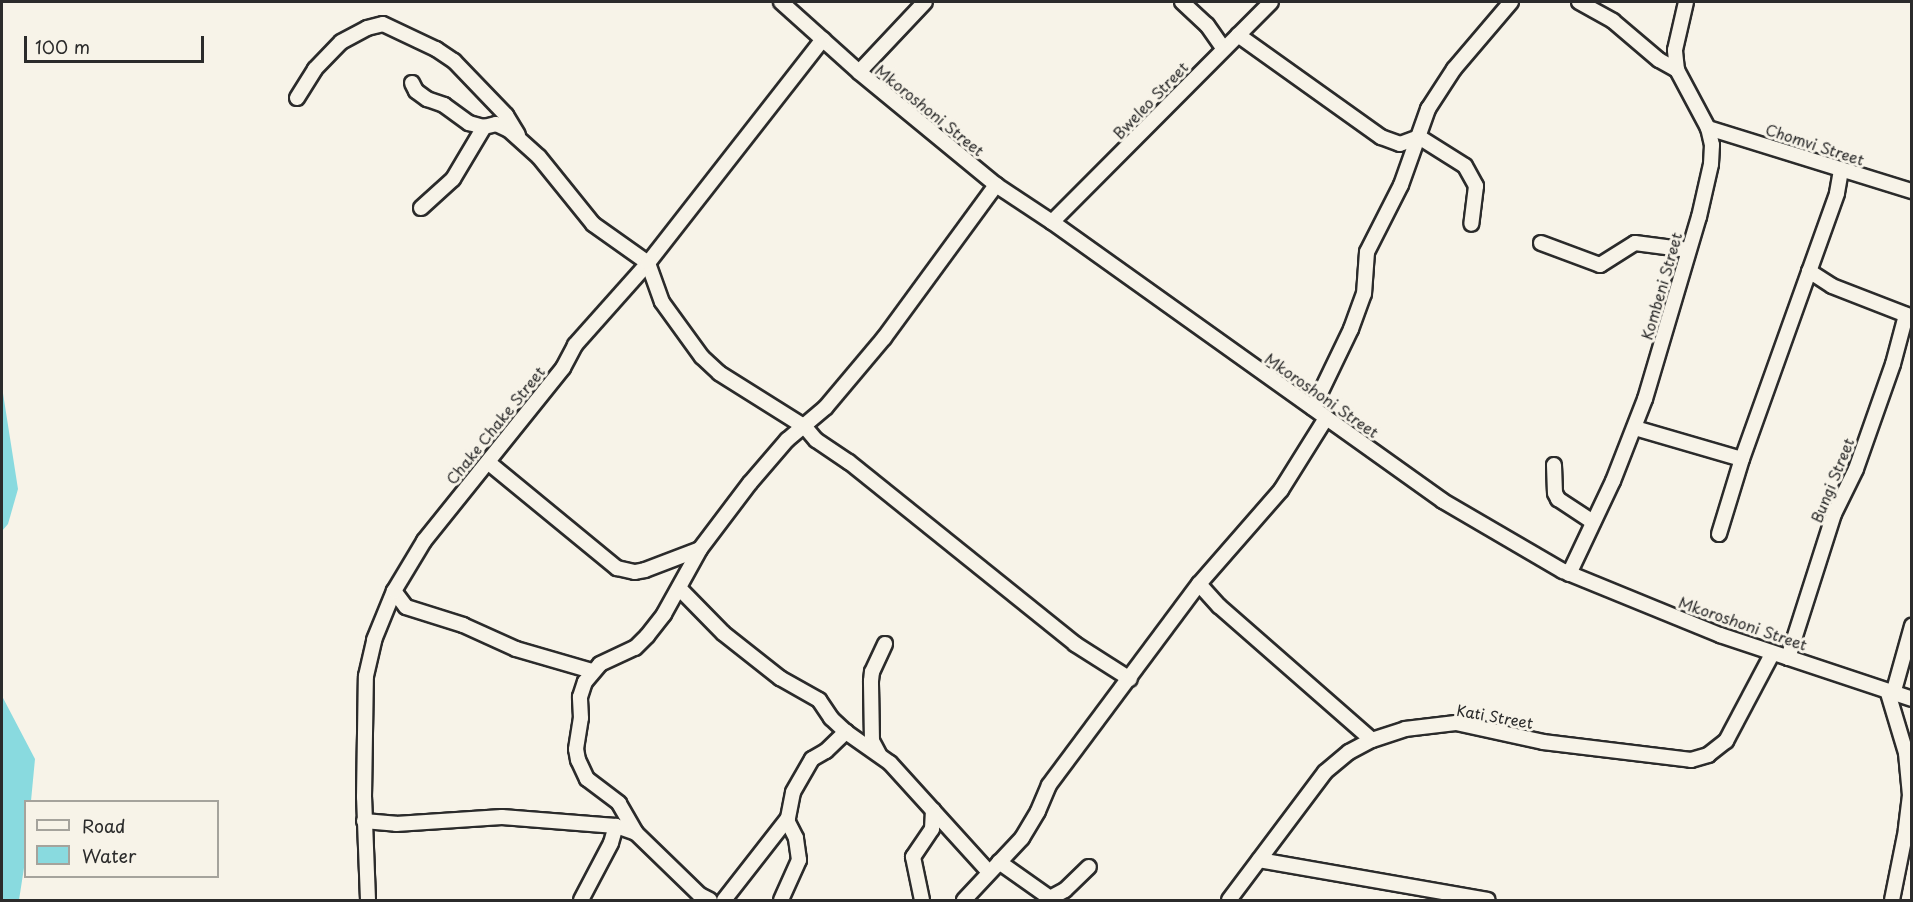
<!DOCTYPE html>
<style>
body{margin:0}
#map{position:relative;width:1913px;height:902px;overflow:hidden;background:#f7f3e8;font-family:"Playpen Sans",sans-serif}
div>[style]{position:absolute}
.water>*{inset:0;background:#89dadf}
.roads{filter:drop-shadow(2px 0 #2b2b2b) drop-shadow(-2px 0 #2b2b2b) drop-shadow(0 2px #2b2b2b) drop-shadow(0 -2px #2b2b2b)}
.minor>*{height:14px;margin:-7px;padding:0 7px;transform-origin:7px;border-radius:7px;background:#f7f3e8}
span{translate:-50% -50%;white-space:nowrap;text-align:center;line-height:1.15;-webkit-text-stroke:6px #f7f3e8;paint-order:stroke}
.street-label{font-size:15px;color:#2b2b2b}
.frame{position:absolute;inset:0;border:3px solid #2b2b2b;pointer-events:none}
.legend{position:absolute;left:24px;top:800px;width:195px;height:78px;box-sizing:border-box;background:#f7f3e8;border:2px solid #a5a39c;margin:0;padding:8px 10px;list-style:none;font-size:18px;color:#2b2b2b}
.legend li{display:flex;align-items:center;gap:12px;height:30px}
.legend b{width:30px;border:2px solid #a5a39c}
.scale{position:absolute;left:24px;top:36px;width:180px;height:27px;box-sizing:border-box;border:3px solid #2b2b2b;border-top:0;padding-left:8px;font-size:18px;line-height:21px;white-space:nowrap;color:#2b2b2b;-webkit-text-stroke:4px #f7f3e8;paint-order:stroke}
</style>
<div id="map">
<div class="water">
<div style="clip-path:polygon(2px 387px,18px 489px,8px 524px,2px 531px)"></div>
<div style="clip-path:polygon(2px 696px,35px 759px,31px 801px,26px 802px,26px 855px,19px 900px,2px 900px)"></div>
</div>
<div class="roads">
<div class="minor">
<div style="left:781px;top:2px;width:105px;rotate:41.9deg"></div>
<div style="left:859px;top:72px;width:178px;rotate:39.5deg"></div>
<div style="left:996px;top:185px;width:67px;rotate:33.5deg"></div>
<div style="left:1052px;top:222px;width:480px;rotate:35.5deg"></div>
<div style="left:1443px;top:501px;width:139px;rotate:30.3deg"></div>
<div style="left:1563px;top:571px;width:170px;rotate:22.2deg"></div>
<div style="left:1720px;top:635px;width:202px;rotate:18.4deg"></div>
<div style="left:1182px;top:2px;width:34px;rotate:43deg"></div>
<div style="left:1207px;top:25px;width:29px;rotate:55deg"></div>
<div style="left:1579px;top:2px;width:39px;rotate:29deg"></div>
<div style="left:1613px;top:21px;width:60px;rotate:40.3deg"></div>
<div style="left:1659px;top:60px;width:21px;rotate:29deg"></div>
<div style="left:1238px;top:35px;width:176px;rotate:35.5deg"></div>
<div style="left:1381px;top:137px;width:20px;rotate:20deg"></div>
<div style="left:1400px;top:144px;width:20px;rotate:-20deg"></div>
<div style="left:1419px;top:137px;width:54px;rotate:32.2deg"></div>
<div style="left:1465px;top:166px;width:23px;rotate:61deg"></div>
<div style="left:1476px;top:186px;width:38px;rotate:97deg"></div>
<div style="left:859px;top:72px;width:96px;rotate:-46.7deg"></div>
<div style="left:412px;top:83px;width:9px;rotate:63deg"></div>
<div style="left:416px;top:91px;width:14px;rotate:36deg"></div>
<div style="left:427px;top:99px;width:18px;rotate:19deg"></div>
<div style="left:444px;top:105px;width:31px;rotate:36deg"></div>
<div style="left:469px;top:123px;width:16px;rotate:15deg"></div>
<div style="left:297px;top:98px;width:34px;rotate:-58deg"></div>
<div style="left:315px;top:69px;width:37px;rotate:-46deg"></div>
<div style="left:341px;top:42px;width:30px;rotate:-28deg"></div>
<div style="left:367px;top:28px;width:16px;rotate:-14deg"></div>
<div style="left:383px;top:24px;width:59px;rotate:25.3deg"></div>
<div style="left:436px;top:49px;width:22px;rotate:34deg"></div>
<div style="left:454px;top:61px;width:75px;rotate:46.1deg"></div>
<div style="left:506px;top:115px;width:23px;rotate:59deg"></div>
<div style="left:1708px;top:128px;width:214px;rotate:17.2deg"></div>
<div style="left:421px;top:208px;width:43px;rotate:-42.2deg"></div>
<div style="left:453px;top:179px;width:61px;rotate:-59.2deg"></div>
<div style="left:484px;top:127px;width:12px;rotate:-14deg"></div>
<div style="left:496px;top:124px;width:14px;rotate:25deg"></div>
<div style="left:509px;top:130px;width:40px;rotate:42deg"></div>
<div style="left:539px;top:157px;width:86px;rotate:51.1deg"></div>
<div style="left:593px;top:224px;width:67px;rotate:35.3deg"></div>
<div style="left:648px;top:263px;width:41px;rotate:70.3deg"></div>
<div style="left:662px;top:302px;width:68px;rotate:54deg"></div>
<div style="left:702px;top:357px;width:23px;rotate:43deg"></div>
<div style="left:719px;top:373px;width:102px;rotate:32.1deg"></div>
<div style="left:805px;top:427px;width:17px;rotate:50deg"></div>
<div style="left:816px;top:440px;width:40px;rotate:34deg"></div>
<div style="left:849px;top:462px;width:290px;rotate:38.8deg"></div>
<div style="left:1075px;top:644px;width:65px;rotate:32.5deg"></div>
<div style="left:1052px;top:222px;width:310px;rotate:-45.1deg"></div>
<div style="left:1541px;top:243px;width:63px;rotate:20.4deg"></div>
<div style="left:1600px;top:265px;width:41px;rotate:-32.2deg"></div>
<div style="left:1635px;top:243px;width:54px;rotate:7.4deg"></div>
<div style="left:1809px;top:271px;width:27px;rotate:33deg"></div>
<div style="left:1832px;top:286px;width:86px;rotate:21.2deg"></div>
<div style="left:1313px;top:408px;width:88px;rotate:-64.3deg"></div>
<div style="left:1351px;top:329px;width:37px;rotate:-70deg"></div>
<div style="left:1364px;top:294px;width:42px;rotate:-85.9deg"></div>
<div style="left:1367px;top:252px;width:75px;rotate:-63.1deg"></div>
<div style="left:1401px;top:185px;width:81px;rotate:-70.4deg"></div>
<div style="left:1428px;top:109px;width:48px;rotate:-57deg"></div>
<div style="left:1454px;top:69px;width:88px;rotate:-49.6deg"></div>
<div style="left:1635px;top:428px;width:111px;rotate:16.2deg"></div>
<div style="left:489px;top:463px;width:166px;rotate:39.4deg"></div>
<div style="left:617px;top:568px;width:18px;rotate:13deg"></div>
<div style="left:635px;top:572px;width:10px;rotate:-11deg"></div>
<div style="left:645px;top:570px;width:59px;rotate:-20.9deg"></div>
<div style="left:1554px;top:465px;width:28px;rotate:88deg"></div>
<div style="left:1555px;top:493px;width:7px;rotate:63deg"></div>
<div style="left:1558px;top:499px;width:42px;rotate:33.3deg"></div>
<div style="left:1719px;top:534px;width:78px;rotate:-73deg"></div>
<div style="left:1742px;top:459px;width:282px;rotate:-70.3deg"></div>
<div style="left:1837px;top:193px;width:22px;rotate:-80deg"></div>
<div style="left:1569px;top:574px;width:103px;rotate:-64.7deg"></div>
<div style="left:1613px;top:481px;width:88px;rotate:-68.7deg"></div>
<div style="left:1645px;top:399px;width:190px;rotate:-73.5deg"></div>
<div style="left:1699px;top:217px;width:54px;rotate:-77.2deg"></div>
<div style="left:1711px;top:164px;width:19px;rotate:-87deg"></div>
<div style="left:1712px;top:145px;width:17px;rotate:-103deg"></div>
<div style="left:1708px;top:128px;width:66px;rotate:-118.1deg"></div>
<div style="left:1677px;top:70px;width:20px;rotate:-96deg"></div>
<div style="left:1675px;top:50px;width:49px;rotate:-77.1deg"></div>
<div style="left:1199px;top:584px;width:30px;rotate:48deg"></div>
<div style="left:1219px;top:606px;width:203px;rotate:41.2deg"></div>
<div style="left:679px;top:588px;width:63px;rotate:45.6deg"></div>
<div style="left:723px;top:633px;width:73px;rotate:38.3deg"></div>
<div style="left:780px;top:678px;width:45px;rotate:29.4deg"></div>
<div style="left:819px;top:700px;width:22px;rotate:56deg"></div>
<div style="left:831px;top:718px;width:21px;rotate:43deg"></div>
<div style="left:846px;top:732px;width:54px;rotate:35.2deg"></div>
<div style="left:890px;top:763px;width:147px;rotate:47.8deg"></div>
<div style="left:394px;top:591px;width:20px;rotate:53deg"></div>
<div style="left:406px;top:607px;width:60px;rotate:17.5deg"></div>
<div style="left:463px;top:625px;width:58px;rotate:24.4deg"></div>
<div style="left:516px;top:649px;width:79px;rotate:16.1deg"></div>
<div style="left:1788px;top:658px;width:151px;rotate:-72.3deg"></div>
<div style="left:1834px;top:514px;width:50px;rotate:-63.9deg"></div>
<div style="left:1856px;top:469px;width:111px;rotate:-70.6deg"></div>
<div style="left:1893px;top:364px;width:51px;rotate:-75.1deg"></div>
<div style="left:1888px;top:693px;width:63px;rotate:73.3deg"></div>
<div style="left:1906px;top:753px;width:42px;rotate:84.6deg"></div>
<div style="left:1910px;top:795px;width:35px;rotate:97deg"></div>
<div style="left:1906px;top:830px;width:71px;rotate:101.3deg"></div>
<div style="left:1893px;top:694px;width:71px;rotate:-74.4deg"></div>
<div style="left:879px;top:754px;width:15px;rotate:-118deg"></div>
<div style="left:872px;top:741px;width:60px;rotate:-91deg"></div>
<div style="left:871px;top:681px;width:9px;rotate:-84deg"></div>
<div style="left:872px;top:672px;width:31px;rotate:-65deg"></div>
<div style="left:364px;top:821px;width:32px;rotate:5deg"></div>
<div style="left:396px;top:824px;width:106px;rotate:-3.8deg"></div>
<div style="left:502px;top:817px;width:114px;rotate:4.5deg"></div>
<div style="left:616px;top:826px;width:21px;rotate:19deg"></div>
<div style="left:636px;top:833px;width:89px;rotate:44.1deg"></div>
<div style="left:700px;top:895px;width:11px;rotate:27deg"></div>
<div style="left:636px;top:833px;width:34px;rotate:-120deg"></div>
<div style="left:619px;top:803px;width:40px;rotate:-143deg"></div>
<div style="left:587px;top:779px;width:21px;rotate:-115deg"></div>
<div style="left:578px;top:760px;width:11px;rotate:-100deg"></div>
<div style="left:576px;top:749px;width:31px;rotate:-81deg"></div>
<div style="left:581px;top:718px;width:21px;rotate:-93deg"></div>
<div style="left:580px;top:697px;width:16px;rotate:-72deg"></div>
<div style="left:585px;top:682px;width:23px;rotate:-50deg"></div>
<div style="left:600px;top:664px;width:38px;rotate:-25deg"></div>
<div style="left:635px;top:648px;width:17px;rotate:-45deg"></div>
<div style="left:647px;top:636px;width:28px;rotate:-52deg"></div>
<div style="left:664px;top:614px;width:74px;rotate:-61deg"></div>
<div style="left:700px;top:549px;width:83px;rotate:-52.9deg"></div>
<div style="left:750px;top:483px;width:57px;rotate:-49.3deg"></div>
<div style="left:787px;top:440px;width:51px;rotate:-40.2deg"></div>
<div style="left:826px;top:407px;width:90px;rotate:-50deg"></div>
<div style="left:884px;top:338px;width:190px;rotate:-53.8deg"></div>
<div style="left:1259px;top:860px;width:232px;rotate:9.9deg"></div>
<div style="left:999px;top:862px;width:62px;rotate:35.2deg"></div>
<div style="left:1050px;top:898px;width:17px;rotate:-28deg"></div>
<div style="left:1065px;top:890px;width:33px;rotate:-44deg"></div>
<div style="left:368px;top:900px;width:103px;rotate:-92.2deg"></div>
<div style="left:364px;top:797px;width:121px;rotate:-89.1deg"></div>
<div style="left:366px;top:676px;width:37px;rotate:-77deg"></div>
<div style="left:374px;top:640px;width:53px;rotate:-67.8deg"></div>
<div style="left:394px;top:591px;width:58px;rotate:-59deg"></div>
<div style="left:424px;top:541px;width:222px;rotate:-51.2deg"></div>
<div style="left:563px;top:368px;width:26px;rotate:-62deg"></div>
<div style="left:575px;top:345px;width:110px;rotate:-48.3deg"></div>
<div style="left:648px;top:263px;width:284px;rotate:-52deg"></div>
<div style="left:581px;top:900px;width:64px;rotate:-62.2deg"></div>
<div style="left:611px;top:843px;width:18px;rotate:-74deg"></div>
<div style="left:724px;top:900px;width:104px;rotate:-52deg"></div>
<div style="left:788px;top:818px;width:26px;rotate:-79deg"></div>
<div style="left:793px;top:792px;width:38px;rotate:-60deg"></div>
<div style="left:812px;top:759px;width:16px;rotate:-30deg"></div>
<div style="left:826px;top:751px;width:28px;rotate:-44deg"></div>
<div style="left:781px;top:900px;width:44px;rotate:-65.8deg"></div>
<div style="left:799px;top:860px;width:22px;rotate:-98deg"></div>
<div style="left:796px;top:838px;width:20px;rotate:-117deg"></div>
<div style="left:922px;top:900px;width:44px;rotate:-101.8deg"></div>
<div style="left:913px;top:857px;width:34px;rotate:-56deg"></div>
<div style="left:932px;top:829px;width:19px;rotate:-87deg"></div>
<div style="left:964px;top:900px;width:85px;rotate:-46.9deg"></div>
<div style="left:1022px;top:838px;width:31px;rotate:-59deg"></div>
<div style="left:1038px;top:811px;width:28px;rotate:-67deg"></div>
<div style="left:1049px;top:785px;width:251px;rotate:-53.3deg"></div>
<div style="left:1199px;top:584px;width:125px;rotate:-48.9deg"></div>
<div style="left:1281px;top:490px;width:85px;rotate:-58deg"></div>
<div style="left:1229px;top:900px;width:160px;rotate:-53.1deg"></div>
<div style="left:1325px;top:772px;width:31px;rotate:-40deg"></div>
<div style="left:1349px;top:752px;width:26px;rotate:-28deg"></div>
<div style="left:1372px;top:740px;width:35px;rotate:-18deg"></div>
<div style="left:1405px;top:729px;width:51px;rotate:-6.7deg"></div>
<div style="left:1456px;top:723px;width:89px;rotate:12.3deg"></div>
<div style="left:1543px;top:742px;width:149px;rotate:6.9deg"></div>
<div style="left:1691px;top:760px;width:18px;rotate:-16deg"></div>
<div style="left:1708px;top:755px;width:23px;rotate:-38deg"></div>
<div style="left:1726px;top:741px;width:98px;rotate:-62.1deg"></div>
</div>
</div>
<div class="street-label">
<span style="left:1150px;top:100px;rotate:-46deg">Bweleo Street</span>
<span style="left:930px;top:110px;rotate:39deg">Mkoroshoni Street</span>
<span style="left:1815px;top:144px;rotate:18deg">Chomvi Street</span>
<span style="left:1661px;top:286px;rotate:-74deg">Kombeni Street</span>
<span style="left:1322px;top:395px;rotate:35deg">Mkoroshoni Street</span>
<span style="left:495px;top:425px;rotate:-51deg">Chake Chake Street</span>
<span style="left:1832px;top:480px;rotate:-68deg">Bungi Street</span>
<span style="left:1743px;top:623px;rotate:19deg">Mkoroshoni Street</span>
<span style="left:1495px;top:716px;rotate:10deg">Kati Street</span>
</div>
<div class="frame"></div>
<ul class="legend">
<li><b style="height:8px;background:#f7f3e8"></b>Road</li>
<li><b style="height:16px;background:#89dadf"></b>Water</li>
</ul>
<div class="scale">100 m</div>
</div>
